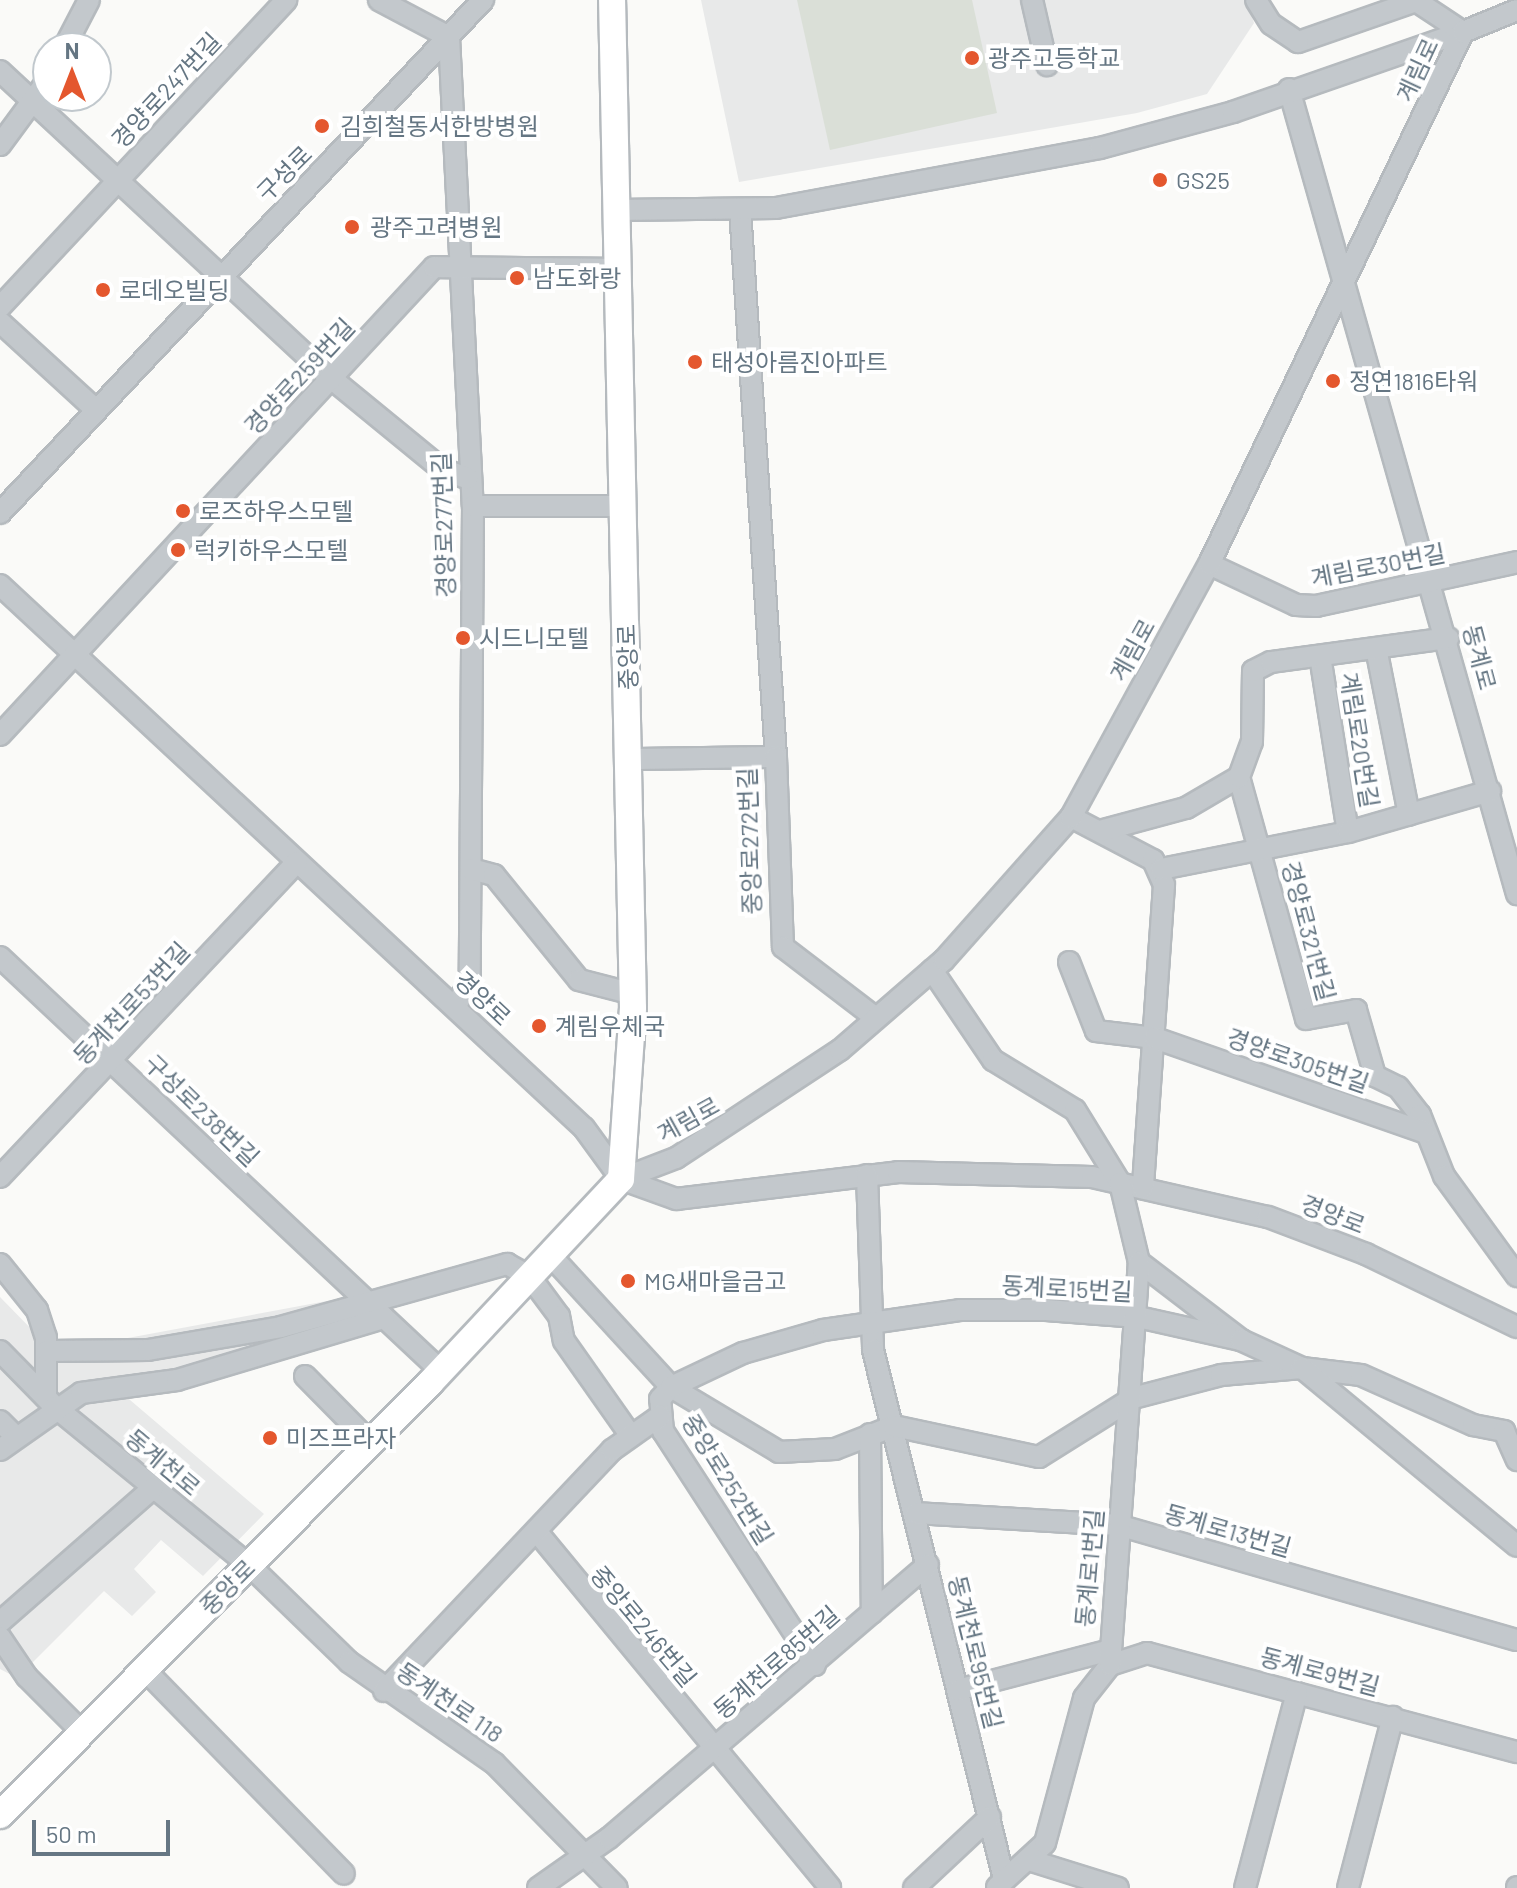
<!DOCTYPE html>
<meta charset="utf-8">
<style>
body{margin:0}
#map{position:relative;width:1517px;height:1888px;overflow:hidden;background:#fafaf8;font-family:Barlow,"Noto Sans KR",sans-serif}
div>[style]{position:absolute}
.built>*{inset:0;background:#e8e9e9}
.green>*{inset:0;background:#dadfd7}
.roads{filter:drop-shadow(2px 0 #b5babe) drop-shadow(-2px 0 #b5babe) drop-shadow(0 2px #b5babe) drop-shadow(0 -2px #b5babe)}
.minor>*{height:20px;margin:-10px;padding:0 10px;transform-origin:10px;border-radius:10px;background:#c3c8cc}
.major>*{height:26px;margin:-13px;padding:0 13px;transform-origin:13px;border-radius:13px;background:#fff}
.dots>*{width:22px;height:22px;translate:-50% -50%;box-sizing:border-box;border:4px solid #fff;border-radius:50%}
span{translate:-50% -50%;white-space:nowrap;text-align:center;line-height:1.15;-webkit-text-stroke:8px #fff;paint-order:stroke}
.poi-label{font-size:24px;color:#657683}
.left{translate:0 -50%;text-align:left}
.street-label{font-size:24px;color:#657683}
.north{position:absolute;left:32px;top:32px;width:80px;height:80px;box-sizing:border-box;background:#fff;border:2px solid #c1c8cd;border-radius:50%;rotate:0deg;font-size:22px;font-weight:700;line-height:32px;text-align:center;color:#657683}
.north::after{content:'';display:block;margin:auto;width:28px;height:36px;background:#e4572e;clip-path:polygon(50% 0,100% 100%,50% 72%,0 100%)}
.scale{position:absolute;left:32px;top:1820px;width:138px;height:36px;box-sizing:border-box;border:4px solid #657683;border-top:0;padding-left:10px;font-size:24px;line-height:28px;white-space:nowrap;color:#657683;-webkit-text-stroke:6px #fff;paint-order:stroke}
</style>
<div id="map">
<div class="built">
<div style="clip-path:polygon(701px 0,1247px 0,1254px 23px,1207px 94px,1137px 113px,739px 182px)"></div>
<div style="clip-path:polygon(0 1297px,42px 1340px,90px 1345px,343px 1298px,375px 1324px,123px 1394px,264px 1514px,203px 1576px,161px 1540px,134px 1569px,156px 1592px,132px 1616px,104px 1591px,17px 1678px,0 1669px)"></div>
</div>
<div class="green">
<div style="clip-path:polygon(797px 0,972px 0,997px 113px,830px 150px)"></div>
</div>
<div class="roads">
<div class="minor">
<div style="left:379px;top:0;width:79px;rotate:27.9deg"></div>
<div style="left:449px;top:37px;width:470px;rotate:87.1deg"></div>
<div style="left:473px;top:506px;width:476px;rotate:90.4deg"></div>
<div style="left:470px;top:982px;width:29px;rotate:121deg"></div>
<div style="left:1032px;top:0;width:67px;rotate:77deg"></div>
<div style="left:64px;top:48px;width:54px;rotate:-62.5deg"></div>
<div style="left:0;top:71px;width:453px;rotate:42.9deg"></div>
<div style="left:332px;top:379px;width:142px;rotate:39.3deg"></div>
<div style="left:442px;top:469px;width:27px;rotate:20deg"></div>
<div style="left:1289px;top:89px;width:837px;rotate:74.19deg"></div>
<div style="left:0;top:145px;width:81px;rotate:-53.6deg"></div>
<div style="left:740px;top:209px;width:549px;rotate:86.24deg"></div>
<div style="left:616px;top:210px;width:160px;rotate:-0.7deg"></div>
<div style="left:776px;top:208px;width:330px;rotate:-10.5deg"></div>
<div style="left:1100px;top:148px;width:138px;rotate:-15.1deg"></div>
<div style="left:1233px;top:112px;width:244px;rotate:-19.2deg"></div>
<div style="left:1463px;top:32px;width:56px;rotate:-146.6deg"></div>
<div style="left:1416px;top:1px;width:125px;rotate:160.8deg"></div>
<div style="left:1298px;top:42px;width:32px;rotate:-146deg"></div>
<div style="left:1271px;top:24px;width:28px;rotate:-122deg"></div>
<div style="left:0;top:307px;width:420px;rotate:-47deg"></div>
<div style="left:0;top:322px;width:129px;rotate:42.5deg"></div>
<div style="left:473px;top:506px;width:150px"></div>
<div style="left:0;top:513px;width:705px;rotate:-46.73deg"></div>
<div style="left:1209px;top:564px;width:96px;rotate:25.2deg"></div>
<div style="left:1296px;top:605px;width:20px;rotate:3deg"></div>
<div style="left:1316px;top:606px;width:206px;rotate:-12.3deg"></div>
<div style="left:0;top:585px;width:797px;rotate:42.92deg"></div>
<div style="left:584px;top:1128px;width:63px;rotate:54deg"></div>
<div style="left:621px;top:1179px;width:59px;rotate:20deg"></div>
<div style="left:676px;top:1199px;width:224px;rotate:-6.9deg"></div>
<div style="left:898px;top:1172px;width:194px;rotate:1.5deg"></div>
<div style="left:1092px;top:1177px;width:180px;rotate:12.8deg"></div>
<div style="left:1268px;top:1217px;width:105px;rotate:20.7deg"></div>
<div style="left:1366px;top:1254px;width:168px;rotate:25.8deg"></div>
<div style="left:1376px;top:648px;width:170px;rotate:78.8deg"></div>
<div style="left:1320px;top:656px;width:178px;rotate:81deg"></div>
<div style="left:0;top:735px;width:638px;rotate:-47.16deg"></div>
<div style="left:434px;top:267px;width:182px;rotate:0.6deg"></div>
<div style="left:630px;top:759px;width:146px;rotate:-0.8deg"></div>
<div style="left:776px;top:757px;width:190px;rotate:87.9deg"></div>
<div style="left:783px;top:947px;width:117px;rotate:37.4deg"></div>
<div style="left:1239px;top:777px;width:251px;rotate:74.5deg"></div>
<div style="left:1306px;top:1019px;width:51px;rotate:-10.2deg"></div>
<div style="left:1356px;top:1010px;width:69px;rotate:73.9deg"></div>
<div style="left:1375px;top:1076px;width:25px;rotate:26deg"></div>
<div style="left:1398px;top:1087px;width:36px;rotate:52deg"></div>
<div style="left:1420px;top:1115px;width:66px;rotate:68.5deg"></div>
<div style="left:1444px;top:1176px;width:124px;rotate:53.9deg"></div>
<div style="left:1071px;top:817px;width:93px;rotate:27.7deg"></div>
<div style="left:1153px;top:860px;width:27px;rotate:66deg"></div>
<div style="left:1164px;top:885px;width:304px;rotate:94deg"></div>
<div style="left:1100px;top:831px;width:89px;rotate:-15deg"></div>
<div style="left:1186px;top:808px;width:61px;rotate:-30.3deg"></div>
<div style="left:1239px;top:777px;width:37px;rotate:-70deg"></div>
<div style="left:1252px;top:742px;width:71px;rotate:-89.2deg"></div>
<div style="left:1253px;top:671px;width:20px;rotate:-27deg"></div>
<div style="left:1271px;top:662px;width:179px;rotate:-7.7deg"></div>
<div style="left:471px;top:869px;width:24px;rotate:15deg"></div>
<div style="left:494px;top:875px;width:135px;rotate:51deg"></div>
<div style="left:579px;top:980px;width:56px;rotate:14.5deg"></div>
<div style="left:1161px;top:869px;width:191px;rotate:-11.2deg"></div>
<div style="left:1348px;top:832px;width:148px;rotate:-16.1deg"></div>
<div style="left:0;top:957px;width:605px;rotate:43.19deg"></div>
<div style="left:1069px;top:962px;width:74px;rotate:68.6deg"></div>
<div style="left:1096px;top:1031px;width:59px;rotate:6.8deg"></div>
<div style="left:1155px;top:1038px;width:285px;rotate:19.3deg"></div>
<div style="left:932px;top:970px;width:109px;rotate:55.9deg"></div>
<div style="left:993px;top:1060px;width:96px;rotate:31.4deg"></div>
<div style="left:1075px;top:1110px;width:86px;rotate:58.3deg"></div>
<div style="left:1120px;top:1183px;width:81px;rotate:76.5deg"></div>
<div style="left:1139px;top:1262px;width:128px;rotate:37.4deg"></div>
<div style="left:867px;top:1175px;width:175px;rotate:88deg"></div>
<div style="left:873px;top:1350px;width:545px;rotate:76.09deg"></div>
<div style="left:0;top:1177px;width:433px;rotate:-46.7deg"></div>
<div style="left:621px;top:1179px;width:59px;rotate:-20.9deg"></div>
<div style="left:676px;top:1158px;width:196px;rotate:-33.4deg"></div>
<div style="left:840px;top:1050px;width:138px;rotate:-40.9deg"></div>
<div style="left:944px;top:960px;width:191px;rotate:-48.4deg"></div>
<div style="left:1071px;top:817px;width:288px;rotate:-61.4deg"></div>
<div style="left:1209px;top:564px;width:590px;rotate:-64.48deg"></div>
<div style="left:1463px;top:32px;width:58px;rotate:-22.2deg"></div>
<div style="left:551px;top:1256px;width:178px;rotate:47.5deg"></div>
<div style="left:671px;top:1387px;width:126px;rotate:31deg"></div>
<div style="left:779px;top:1452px;width:56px;rotate:-3.1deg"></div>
<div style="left:835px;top:1449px;width:63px;rotate:-21.3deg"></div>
<div style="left:894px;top:1426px;width:148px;rotate:12.1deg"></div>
<div style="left:1039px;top:1457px;width:111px;rotate:-32.1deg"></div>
<div style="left:1133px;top:1398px;width:91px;rotate:-14.6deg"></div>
<div style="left:1221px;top:1375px;width:81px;rotate:-4.9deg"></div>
<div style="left:1302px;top:1368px;width:59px;rotate:6.8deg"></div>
<div style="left:1361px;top:1375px;width:123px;rotate:24.1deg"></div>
<div style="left:1473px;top:1425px;width:32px;rotate:11deg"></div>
<div style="left:0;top:1264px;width:59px;rotate:51.2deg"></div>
<div style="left:37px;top:1310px;width:28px;rotate:72deg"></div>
<div style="left:46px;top:1337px;width:60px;rotate:90deg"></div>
<div style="left:0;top:1351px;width:78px;rotate:45.5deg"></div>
<div style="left:55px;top:1407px;width:250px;rotate:39.2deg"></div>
<div style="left:249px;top:1565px;width:139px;rotate:44.1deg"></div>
<div style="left:349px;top:1662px;width:177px;rotate:34.9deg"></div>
<div style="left:494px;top:1763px;width:175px;rotate:45.5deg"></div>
<div style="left:47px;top:1351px;width:101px;rotate:-0.6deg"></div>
<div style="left:148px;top:1350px;width:135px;rotate:-9.8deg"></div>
<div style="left:281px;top:1327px;width:235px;rotate:-15.6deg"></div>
<div style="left:507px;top:1264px;width:26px;rotate:29deg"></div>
<div style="left:530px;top:1277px;width:49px;rotate:53.4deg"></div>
<div style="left:559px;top:1316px;width:25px;rotate:79deg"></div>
<div style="left:564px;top:1341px;width:116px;rotate:54.8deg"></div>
<div style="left:305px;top:1376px;width:94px;rotate:45.4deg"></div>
<div style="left:0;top:1421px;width:23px;rotate:45deg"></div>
<div style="left:1504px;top:1431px;width:32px;rotate:66deg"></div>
<div style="left:870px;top:1434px;width:179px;rotate:89.4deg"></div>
<div style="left:0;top:1450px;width:99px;rotate:-35.1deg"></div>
<div style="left:81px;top:1393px;width:97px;rotate:-7.7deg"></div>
<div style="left:177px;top:1380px;width:216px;rotate:-16.7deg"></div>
<div style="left:916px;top:1513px;width:202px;rotate:3.4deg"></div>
<div style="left:1118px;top:1525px;width:415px;rotate:16.1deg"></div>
<div style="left:537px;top:1532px;width:461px;rotate:50.5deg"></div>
<div style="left:0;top:1622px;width:203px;rotate:-41.2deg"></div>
<div style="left:0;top:1637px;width:48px;rotate:56deg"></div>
<div style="left:27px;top:1677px;width:78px;rotate:45deg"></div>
<div style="left:815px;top:1665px;width:279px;rotate:-123deg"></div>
<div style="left:663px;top:1431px;width:32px;rotate:-95deg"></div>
<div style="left:660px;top:1399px;width:16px;rotate:-47deg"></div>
<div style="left:671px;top:1387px;width:80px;rotate:-25.3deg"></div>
<div style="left:743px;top:1353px;width:83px;rotate:-16deg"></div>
<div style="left:823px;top:1330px;width:138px;rotate:-8.3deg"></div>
<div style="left:960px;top:1310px;width:86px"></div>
<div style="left:1046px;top:1310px;width:92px;rotate:4.4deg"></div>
<div style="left:1138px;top:1317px;width:106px;rotate:12.6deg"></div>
<div style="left:1241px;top:1340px;width:67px;rotate:24.7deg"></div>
<div style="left:1302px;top:1368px;width:279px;rotate:39.6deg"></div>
<div style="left:1110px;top:1665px;width:39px;rotate:-18deg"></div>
<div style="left:1147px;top:1653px;width:383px;rotate:15deg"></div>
<div style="left:144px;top:1669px;width:286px;rotate:45.7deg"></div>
<div style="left:958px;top:1690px;width:154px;rotate:-14.7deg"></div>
<div style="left:384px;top:1691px;width:332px;rotate:-46.6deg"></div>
<div style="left:612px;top:1450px;width:59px;rotate:-35.3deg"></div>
<div style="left:1032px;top:1861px;width:90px;rotate:17.4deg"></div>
<div style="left:997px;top:1887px;width:65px;rotate:-42.5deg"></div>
<div style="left:1045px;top:1843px;width:150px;rotate:-74.9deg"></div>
<div style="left:1084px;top:1698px;width:42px;rotate:-51.8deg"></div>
<div style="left:1110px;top:1665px;width:404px;rotate:-85.9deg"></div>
<div style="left:538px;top:1888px;width:87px;rotate:-35.2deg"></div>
<div style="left:609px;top:1838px;width:420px;rotate:-40.6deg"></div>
<div style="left:914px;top:1888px;width:104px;rotate:-43.1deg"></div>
<div style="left:1245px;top:1888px;width:202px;rotate:-75.1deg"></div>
<div style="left:1348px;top:1888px;width:177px;rotate:-75.3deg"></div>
<div style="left:1517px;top:1888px;width:1px;rotate:-90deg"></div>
</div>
<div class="major">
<div style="left:0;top:1815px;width:610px;rotate:-45.13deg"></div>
<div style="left:430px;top:1383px;width:279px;rotate:-46.9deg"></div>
<div style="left:621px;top:1179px;width:171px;rotate:-86deg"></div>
<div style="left:633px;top:1008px;width:1008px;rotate:-91.19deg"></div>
</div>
</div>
<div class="dots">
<div style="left:972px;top:58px;background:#e4572e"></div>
<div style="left:322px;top:126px;background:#e4572e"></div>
<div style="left:1160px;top:180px;background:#e4572e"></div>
<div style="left:352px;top:227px;background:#e4572e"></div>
<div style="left:517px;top:278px;background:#e4572e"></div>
<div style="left:103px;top:290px;background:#e4572e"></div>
<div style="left:695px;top:362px;background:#e4572e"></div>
<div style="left:1333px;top:381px;background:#e4572e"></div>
<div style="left:183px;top:511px;background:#e4572e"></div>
<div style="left:178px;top:550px;background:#e4572e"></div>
<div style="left:463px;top:638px;background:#e4572e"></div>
<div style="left:539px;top:1026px;background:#e4572e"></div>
<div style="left:628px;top:1281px;background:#e4572e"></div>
<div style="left:270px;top:1438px;background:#e4572e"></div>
</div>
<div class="poi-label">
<span class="left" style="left:988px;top:58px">광주고등학교</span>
<span class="left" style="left:340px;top:126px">김희철동서한방병원</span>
<span class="left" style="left:1176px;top:180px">GS25</span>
<span class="left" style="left:370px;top:227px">광주고려병원</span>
<span class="left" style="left:533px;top:278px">남도화랑</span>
<span class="left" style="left:119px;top:290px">로데오빌딩</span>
<span class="left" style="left:711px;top:362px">태성아름진아파트</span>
<span class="left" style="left:1349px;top:381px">정연1816타워</span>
<span class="left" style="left:199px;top:511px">로즈하우스모텔</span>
<span class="left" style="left:194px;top:550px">럭키하우스모텔</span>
<span class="left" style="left:479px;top:638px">시드니모텔</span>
<span class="left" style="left:555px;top:1026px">계림우체국</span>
<span class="left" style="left:644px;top:1281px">MG새마을금고</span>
<span class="left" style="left:286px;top:1438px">미즈프라자</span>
</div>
<div class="street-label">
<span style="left:1417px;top:70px;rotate:-65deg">계림로</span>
<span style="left:166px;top:90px;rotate:-47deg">경양로247번길</span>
<span style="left:284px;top:173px;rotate:-45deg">구성로</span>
<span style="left:299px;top:376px;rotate:-47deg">경양로259번길</span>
<span style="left:443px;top:525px;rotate:-92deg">경양로277번길</span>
<span style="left:1378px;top:565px;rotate:-11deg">계림로30번길</span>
<span style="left:1132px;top:650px;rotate:-61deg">계림로</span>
<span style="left:627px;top:657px;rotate:-92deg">중앙로</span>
<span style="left:1480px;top:657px;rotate:75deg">동계로</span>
<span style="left:1360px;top:740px;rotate:81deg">계림로20번길</span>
<span style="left:749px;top:841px;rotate:-92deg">중앙로272번길</span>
<span style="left:1309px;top:931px;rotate:75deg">경양로321번길</span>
<span style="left:483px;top:998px;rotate:43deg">경양로</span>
<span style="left:131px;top:1003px;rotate:-47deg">동계천로53번길</span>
<span style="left:1298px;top:1060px;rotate:19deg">경양로305번길</span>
<span style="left:202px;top:1110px;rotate:44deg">구성로238번길</span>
<span style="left:688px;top:1119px;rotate:-29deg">계림로</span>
<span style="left:1333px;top:1214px;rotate:21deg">경양로</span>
<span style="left:1067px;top:1288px;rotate:3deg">동계로15번길</span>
<span style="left:163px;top:1462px;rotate:40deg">동계천로</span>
<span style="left:728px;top:1479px;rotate:58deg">중앙로252번길</span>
<span style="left:1228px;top:1530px;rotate:16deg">동계로13번길</span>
<span style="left:1089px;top:1568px;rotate:-85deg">동계로1번길</span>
<span style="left:227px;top:1587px;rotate:-45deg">중앙로</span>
<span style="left:644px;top:1626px;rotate:50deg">중앙로246번길</span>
<span style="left:976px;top:1652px;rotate:76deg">동계천로95번길</span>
<span style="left:776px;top:1662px;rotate:-41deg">동계천로85번길</span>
<span style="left:1320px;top:1671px;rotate:15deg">동계로9번길</span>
<span style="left:450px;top:1702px;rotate:34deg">동계천로 118</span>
</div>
<div class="north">N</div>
<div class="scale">50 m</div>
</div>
